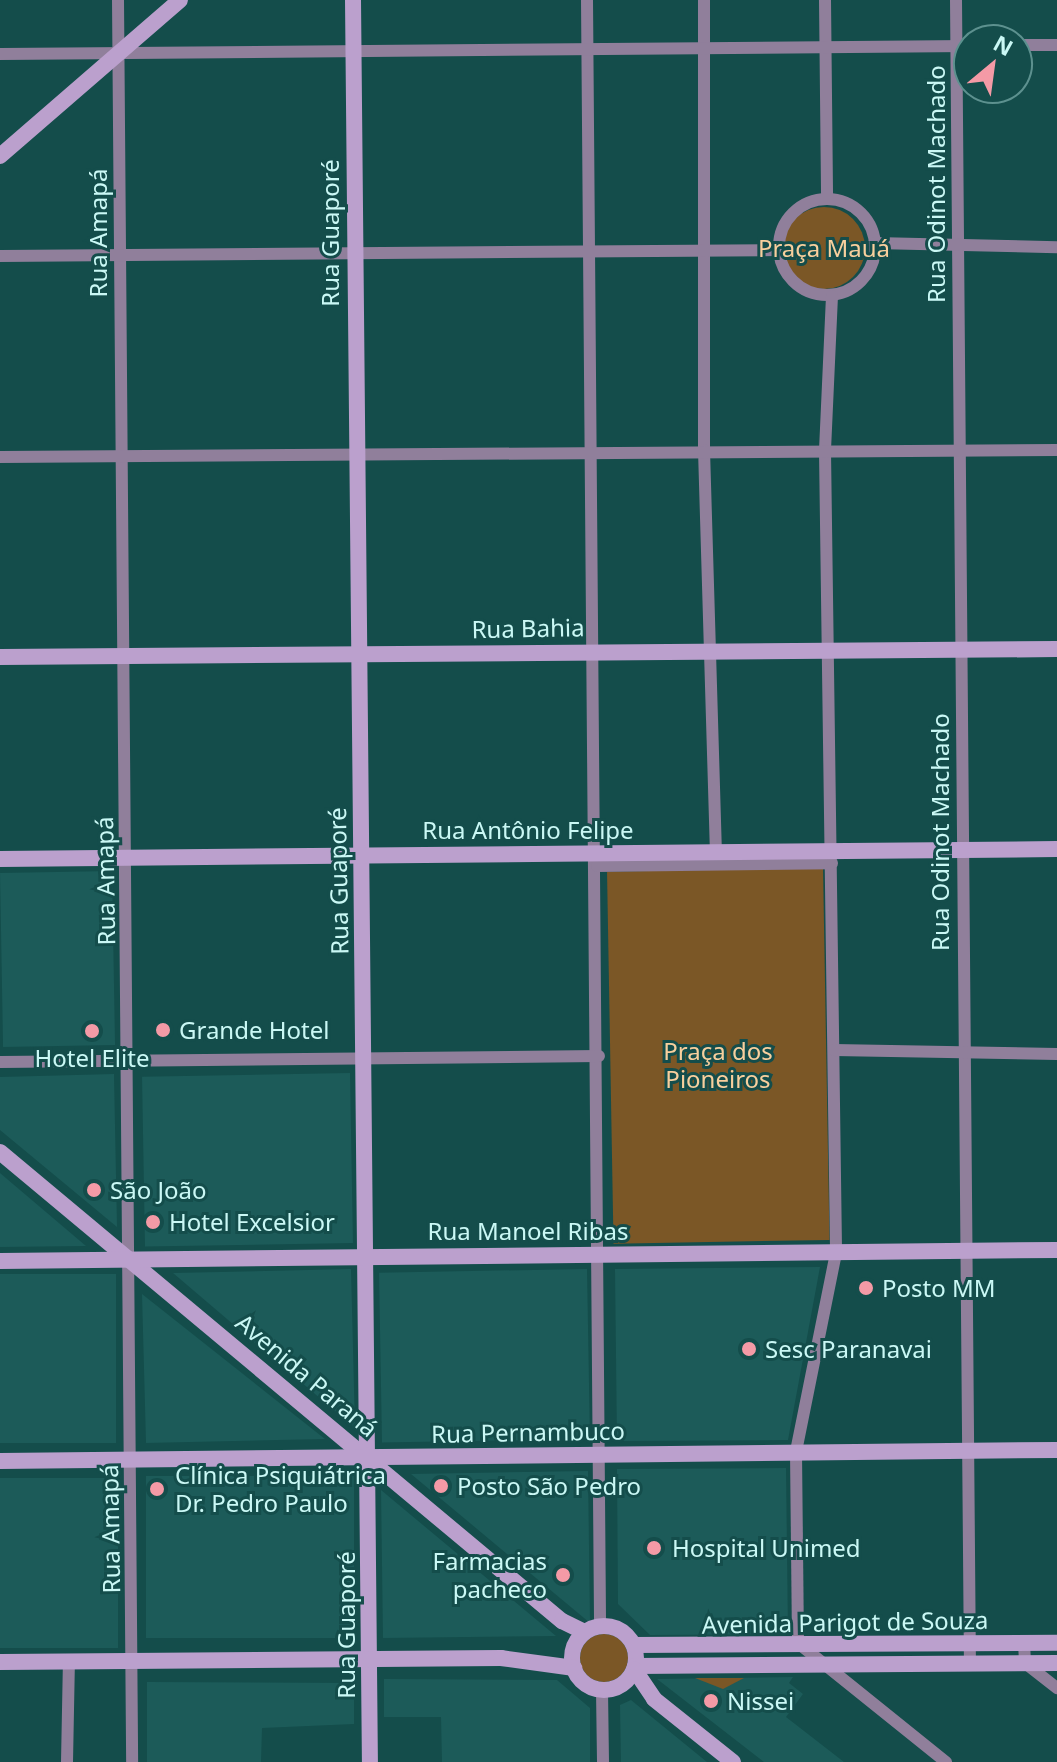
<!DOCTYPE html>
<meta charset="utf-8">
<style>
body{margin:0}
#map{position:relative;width:1057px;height:1762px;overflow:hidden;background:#144d4b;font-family:"Noto Sans",sans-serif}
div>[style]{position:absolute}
.built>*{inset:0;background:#1c5b59;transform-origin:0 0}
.green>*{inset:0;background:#7b5726;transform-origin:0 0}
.round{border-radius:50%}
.street>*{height:12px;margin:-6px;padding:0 6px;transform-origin:6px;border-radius:6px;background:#907f9b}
.street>.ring{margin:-6px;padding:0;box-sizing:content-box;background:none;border:12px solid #907f9b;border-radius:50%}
.secondary>*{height:16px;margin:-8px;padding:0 8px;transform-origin:8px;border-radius:8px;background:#bba0cd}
.secondary>.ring{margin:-8px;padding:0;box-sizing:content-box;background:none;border:16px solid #bba0cd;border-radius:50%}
.dots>*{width:22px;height:22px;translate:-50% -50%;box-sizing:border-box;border:4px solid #144d4b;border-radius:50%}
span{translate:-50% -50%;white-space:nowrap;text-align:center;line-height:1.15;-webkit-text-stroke:6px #144d4b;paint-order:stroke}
.street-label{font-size:24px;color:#caf8f5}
.park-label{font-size:24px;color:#f8cf9d}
.poi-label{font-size:24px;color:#caf8f5}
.left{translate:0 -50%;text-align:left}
.right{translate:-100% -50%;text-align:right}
.north{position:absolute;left:953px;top:24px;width:80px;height:80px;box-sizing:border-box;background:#144d4b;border:2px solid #5d918f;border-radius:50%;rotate:29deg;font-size:22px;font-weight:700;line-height:32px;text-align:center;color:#caf8f5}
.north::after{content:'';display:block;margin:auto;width:28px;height:36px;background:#f49aa6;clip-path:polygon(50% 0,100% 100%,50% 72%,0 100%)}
</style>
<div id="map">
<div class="built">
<div style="left:112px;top:871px;width:174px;height:112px;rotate:89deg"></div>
<div style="left:350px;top:1073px;width:170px;height:208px;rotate:89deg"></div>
<div style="clip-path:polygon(114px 1074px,114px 1075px,117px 1227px,0 1130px,0 1077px)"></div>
<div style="clip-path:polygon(0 1173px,86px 1246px,0 1247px)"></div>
<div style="clip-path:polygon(820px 1267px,788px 1440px,617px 1441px,615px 1269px)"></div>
<div style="clip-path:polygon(351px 1269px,355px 1428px,173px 1273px)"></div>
<div style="left:587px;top:1269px;width:170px;height:208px;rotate:89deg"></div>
<div style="left:116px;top:1274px;width:169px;height:116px;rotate:90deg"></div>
<div style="clip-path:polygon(142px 1294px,325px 1439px,146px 1443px)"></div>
<div style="clip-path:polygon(786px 1468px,788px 1634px,650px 1635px,618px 1604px,617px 1469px)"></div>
<div style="clip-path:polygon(588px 1471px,590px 1623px,411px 1474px)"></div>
<div style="left:354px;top:1476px;width:162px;height:208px;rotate:90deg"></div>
<div style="left:118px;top:1478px;width:170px;height:118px;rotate:90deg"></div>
<div style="clip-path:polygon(381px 1490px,556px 1636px,383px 1638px)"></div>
<div style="clip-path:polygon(793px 1677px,789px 1683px,803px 1694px,786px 1717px,844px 1762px,764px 1762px,657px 1679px)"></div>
<div style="clip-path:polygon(384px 1679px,557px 1680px,590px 1708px,590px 1762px,442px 1762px,441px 1717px,384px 1717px)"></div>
<div style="clip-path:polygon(147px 1682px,354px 1683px,354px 1724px,262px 1728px,261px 1762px,147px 1762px)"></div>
<div style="clip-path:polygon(631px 1700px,707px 1762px,621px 1762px,620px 1705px)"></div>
</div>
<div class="green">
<div class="round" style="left:783px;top:207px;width:82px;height:82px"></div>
<div style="left:823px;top:868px;width:372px;height:216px;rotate:89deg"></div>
<div class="round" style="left:580px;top:1634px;width:48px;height:48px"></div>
<div style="clip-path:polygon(695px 1678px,744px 1678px,723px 1689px)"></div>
</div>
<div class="street">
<div style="left:118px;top:0;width:1762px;rotate:89.54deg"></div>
<div style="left:587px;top:0;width:1626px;rotate:89.54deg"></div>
<div style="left:704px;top:0;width:450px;rotate:90deg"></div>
<div style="left:704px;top:450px;width:402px;rotate:88.3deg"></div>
<div style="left:825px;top:0;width:199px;rotate:89.4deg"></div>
<div style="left:956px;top:0;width:1664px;rotate:89.52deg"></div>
<div style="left:1017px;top:45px;width:40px"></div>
<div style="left:0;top:54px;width:969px;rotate:-0.47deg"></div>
<div class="ring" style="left:779px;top:199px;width:84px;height:84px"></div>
<div style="left:875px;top:243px;width:182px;rotate:1.3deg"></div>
<div style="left:0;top:256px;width:778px;rotate:-0.44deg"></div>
<div style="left:832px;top:296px;width:155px;rotate:92.6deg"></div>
<div style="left:825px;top:451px;width:802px;rotate:89.21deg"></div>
<div style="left:836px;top:1253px;width:203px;rotate:101.4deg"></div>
<div style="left:796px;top:1452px;width:191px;rotate:89.4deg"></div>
<div style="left:798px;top:1643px;width:190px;rotate:38.8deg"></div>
<div style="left:0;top:457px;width:1057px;rotate:-0.38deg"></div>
<div style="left:597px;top:866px;width:235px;rotate:-0.7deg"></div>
<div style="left:834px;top:1050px;width:223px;rotate:1deg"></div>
<div style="left:0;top:1062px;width:599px;rotate:-0.57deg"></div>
<div style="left:1024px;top:1643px;width:20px;rotate:87deg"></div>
<div style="left:1025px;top:1663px;width:41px;rotate:38deg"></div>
<div style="left:602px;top:1690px;width:72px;rotate:89.2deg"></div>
<div style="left:67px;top:1762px;width:100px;rotate:-88.9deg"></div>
</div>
<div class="secondary">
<div style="left:353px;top:0;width:1762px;rotate:89.45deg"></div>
<div style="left:0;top:156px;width:238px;rotate:-40.9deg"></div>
<div style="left:0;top:657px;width:1057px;rotate:-0.43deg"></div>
<div style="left:0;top:859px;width:1057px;rotate:-0.54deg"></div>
<div style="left:0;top:1152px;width:732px;rotate:39.85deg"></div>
<div style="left:562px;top:1621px;width:25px;rotate:26deg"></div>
<div style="left:0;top:1261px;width:1057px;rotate:-0.6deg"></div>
<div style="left:0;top:1461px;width:1057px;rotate:-0.6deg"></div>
<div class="ring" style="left:572px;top:1626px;width:48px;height:48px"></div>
<div style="left:634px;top:1645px;width:423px;rotate:-0.3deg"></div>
<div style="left:0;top:1662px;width:501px;rotate:-0.46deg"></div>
<div style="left:501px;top:1658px;width:74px;rotate:7.8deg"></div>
<div style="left:635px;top:1666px;width:422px;rotate:-0.4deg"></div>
<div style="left:634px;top:1669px;width:36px;rotate:56deg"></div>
<div style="left:654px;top:1699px;width:101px;rotate:38.6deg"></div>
</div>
<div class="dots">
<div style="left:163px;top:1030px;background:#f49aa6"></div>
<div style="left:92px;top:1031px;background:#f49aa6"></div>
<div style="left:94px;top:1190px;background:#f49aa6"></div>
<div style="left:153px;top:1222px;background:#f49aa6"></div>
<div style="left:866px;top:1288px;background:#f49aa6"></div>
<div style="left:749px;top:1349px;background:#f49aa6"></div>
<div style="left:441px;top:1486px;background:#f49aa6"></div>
<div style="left:157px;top:1489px;background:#f49aa6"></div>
<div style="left:654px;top:1548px;background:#f49aa6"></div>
<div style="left:563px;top:1575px;background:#f49aa6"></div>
<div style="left:711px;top:1701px;background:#f49aa6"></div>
</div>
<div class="street-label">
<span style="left:936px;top:184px;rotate:-90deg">Rua Odinot Machado</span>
<span style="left:98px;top:233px;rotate:-90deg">Rua Amapá</span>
<span style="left:330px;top:233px;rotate:-90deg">Rua Guaporé</span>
<span style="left:528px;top:628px;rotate:-1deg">Rua Bahia</span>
<span style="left:528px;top:830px">Rua Antônio Felipe</span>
<span style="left:940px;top:832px;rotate:-90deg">Rua Odinot Machado</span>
<span style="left:105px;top:881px;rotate:-91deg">Rua Amapá</span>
<span style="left:338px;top:881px;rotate:-91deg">Rua Guaporé</span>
<span style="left:528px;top:1231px">Rua Manoel Ribas</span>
<span style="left:307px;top:1375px;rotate:40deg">Avenida Paraná</span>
<span style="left:528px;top:1432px;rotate:-1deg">Rua Pernambuco</span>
<span style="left:110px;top:1529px;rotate:-91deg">Rua Amapá</span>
<span style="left:845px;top:1622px;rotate:-1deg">Avenida Parigot de Souza</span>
<span style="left:346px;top:1625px;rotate:-90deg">Rua Guaporé</span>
</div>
<div class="park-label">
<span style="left:824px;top:248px">Praça Mauá</span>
<span style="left:718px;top:1065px">Praça dos<br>Pioneiros</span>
</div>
<div class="poi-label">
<span class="left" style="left:179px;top:1030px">Grande Hotel</span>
<span style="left:92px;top:1058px">Hotel Elite</span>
<span class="left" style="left:110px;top:1190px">São João</span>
<span class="left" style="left:169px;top:1222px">Hotel Excelsior</span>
<span class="left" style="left:882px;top:1288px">Posto MM</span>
<span class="left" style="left:765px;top:1349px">Sesc Paranavai</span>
<span class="left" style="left:175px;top:1489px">Clínica Psiquiátrica<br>Dr. Pedro Paulo</span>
<span class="left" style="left:457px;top:1486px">Posto São Pedro</span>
<span class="left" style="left:672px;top:1548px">Hospital Unimed</span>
<span class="right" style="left:547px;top:1575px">Farmacias<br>pacheco</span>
<span class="left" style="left:727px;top:1701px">Nissei</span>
</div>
<div class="north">N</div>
</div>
